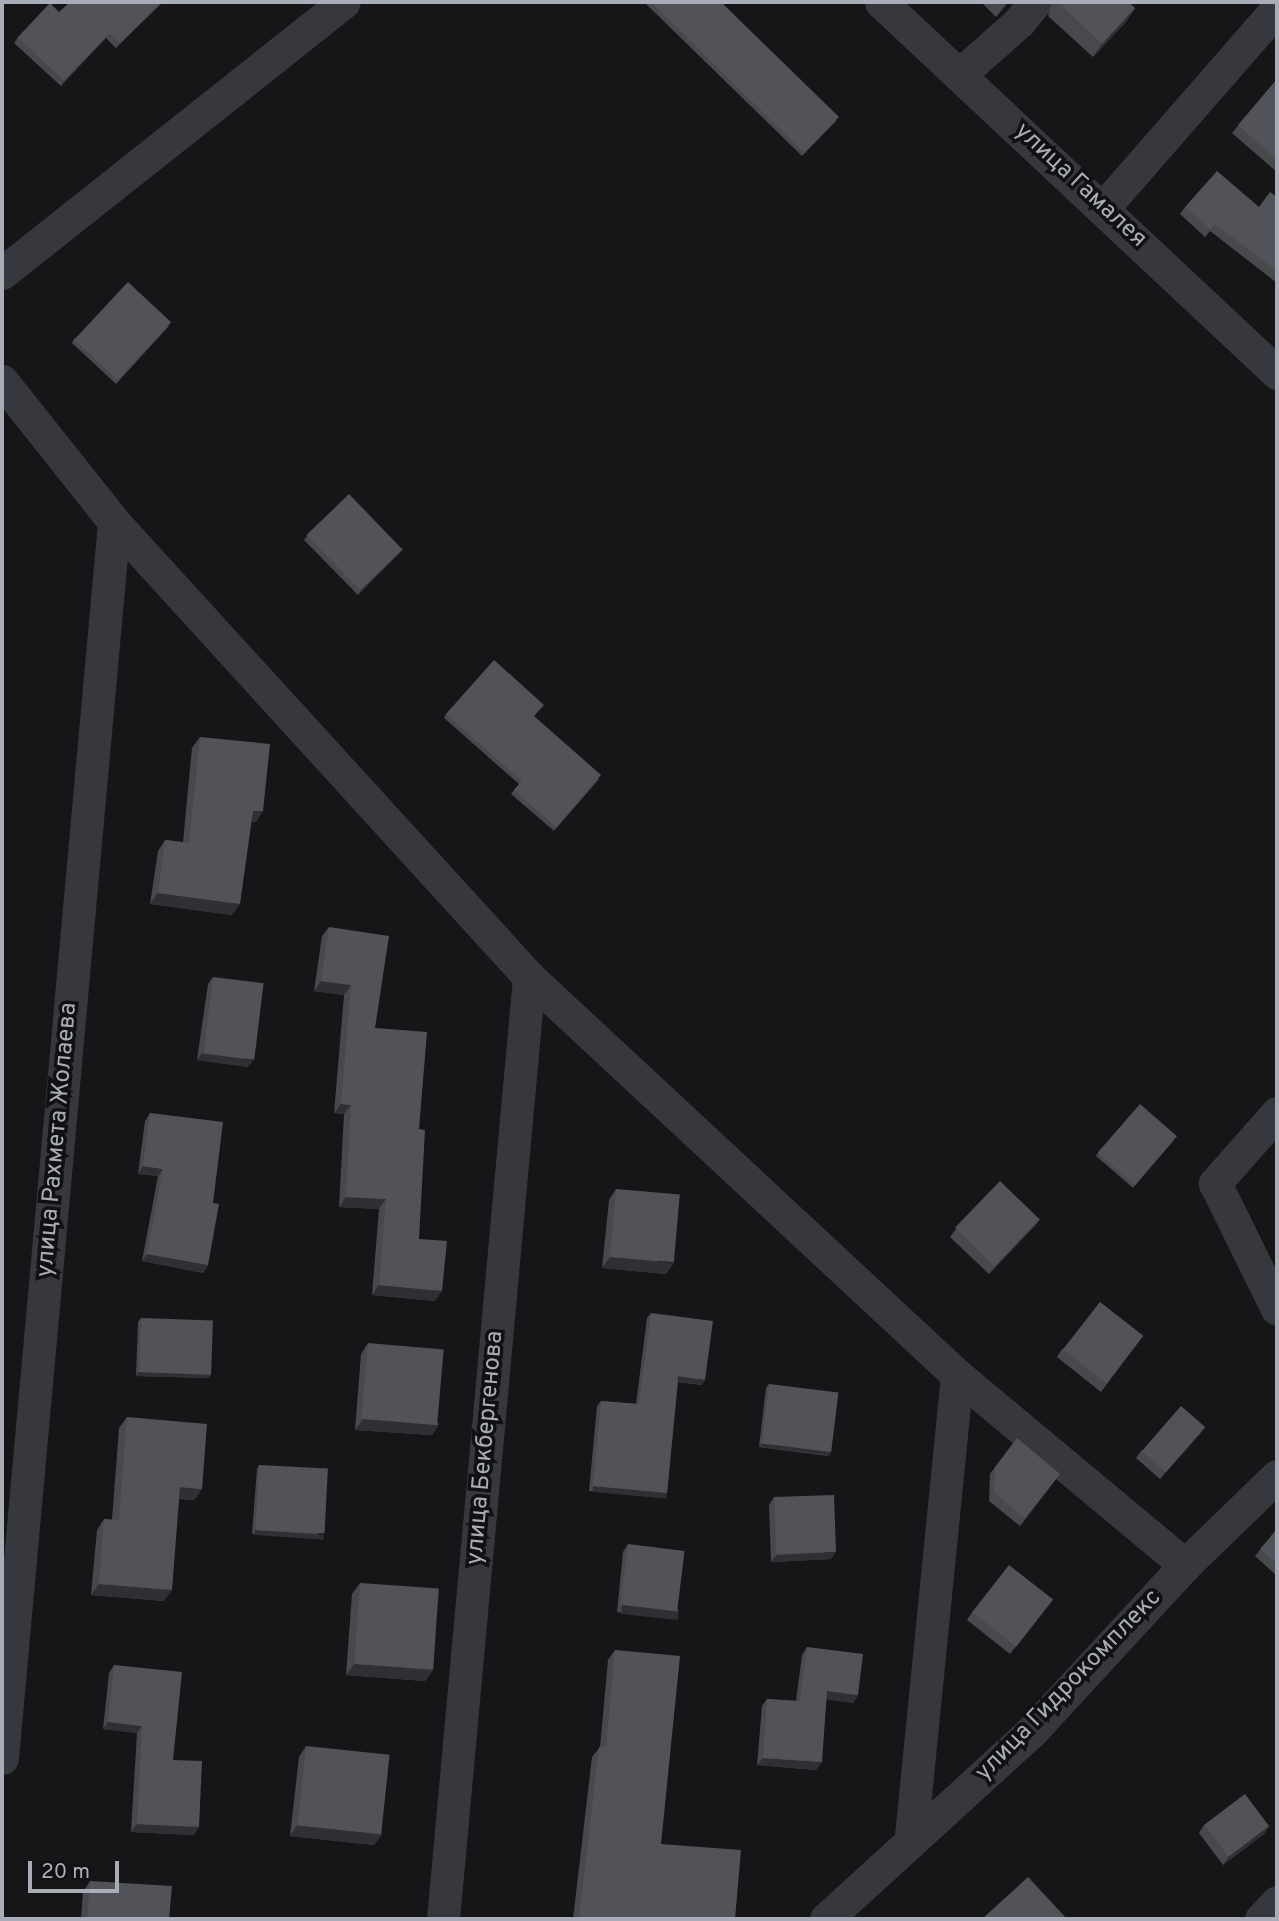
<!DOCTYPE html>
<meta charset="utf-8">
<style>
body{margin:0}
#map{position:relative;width:1279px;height:1921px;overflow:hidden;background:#161618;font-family:Overpass,sans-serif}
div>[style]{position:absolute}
.minor>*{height:33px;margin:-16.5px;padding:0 16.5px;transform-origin:16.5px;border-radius:16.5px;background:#37383d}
.wall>*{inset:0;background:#47494d}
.shaded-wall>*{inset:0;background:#2f3033;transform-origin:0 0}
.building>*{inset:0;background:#525359;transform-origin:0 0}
span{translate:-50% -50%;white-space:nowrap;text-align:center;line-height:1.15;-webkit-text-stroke:7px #111113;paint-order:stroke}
.street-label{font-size:24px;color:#a8adb8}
.frame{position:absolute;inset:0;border:4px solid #a8adb8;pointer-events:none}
.scale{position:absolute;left:28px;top:1861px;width:91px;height:32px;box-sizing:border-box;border:4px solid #a8adb8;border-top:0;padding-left:9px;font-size:21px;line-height:24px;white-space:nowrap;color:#a8adb8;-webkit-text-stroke:5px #111113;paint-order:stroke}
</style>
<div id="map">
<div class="minor">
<div style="left:881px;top:2px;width:543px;rotate:43.13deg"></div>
<div style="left:959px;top:75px;width:80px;rotate:-41.5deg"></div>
<div style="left:1019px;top:22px;width:26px;rotate:-51deg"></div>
<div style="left:1104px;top:207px;width:263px;rotate:-48.9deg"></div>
<div style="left:2px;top:273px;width:436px;rotate:-38.4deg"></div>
<div style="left:2px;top:381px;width:180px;rotate:51.5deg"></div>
<div style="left:114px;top:522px;width:616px;rotate:47.63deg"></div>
<div style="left:529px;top:977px;width:584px;rotate:42.92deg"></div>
<div style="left:957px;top:1375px;width:469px;rotate:95.7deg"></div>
<div style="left:1277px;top:1113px;width:94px;rotate:131.5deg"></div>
<div style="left:1215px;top:1183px;width:140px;rotate:63.8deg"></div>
<div style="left:957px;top:1375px;width:297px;rotate:39.8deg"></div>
<div style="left:2px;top:1758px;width:1241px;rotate:-84.82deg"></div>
<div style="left:443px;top:1919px;width:946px;rotate:-84.78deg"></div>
<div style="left:826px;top:1919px;width:277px;rotate:-42.4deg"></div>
<div style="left:1031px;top:1732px;width:227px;rotate:-47.3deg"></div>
<div style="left:1185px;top:1565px;width:128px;rotate:-44.1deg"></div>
<div style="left:1261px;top:1919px;width:23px;rotate:-47deg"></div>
</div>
<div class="wall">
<div style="clip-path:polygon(163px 2px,116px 48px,106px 38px,61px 86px,14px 43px,18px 37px,59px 12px)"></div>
<div style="clip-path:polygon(644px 2px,721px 2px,836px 121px,802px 156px)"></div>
<div style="clip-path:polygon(981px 2px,1009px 2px,996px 17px)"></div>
<div style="clip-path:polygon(1052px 2px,1128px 2px,1135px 8px,1126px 22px,1093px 57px,1048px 16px)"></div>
<div style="clip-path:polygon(1277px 79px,1277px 172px,1232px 133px)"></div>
<div style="clip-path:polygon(1277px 197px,1277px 283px,1210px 231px,1205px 237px,1180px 214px,1185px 207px,1259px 207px)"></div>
<div style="clip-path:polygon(169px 326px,116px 384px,72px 343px,74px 339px)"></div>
<div style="clip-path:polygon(307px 536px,403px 549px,358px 595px,304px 540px)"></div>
<div style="clip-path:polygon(446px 714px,534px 717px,599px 779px,554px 831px,511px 794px,519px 784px,444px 718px)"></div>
<div style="clip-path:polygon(200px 737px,256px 822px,251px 822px,232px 915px,150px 904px,158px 851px,165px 840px,183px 842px,192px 748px)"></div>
<div style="clip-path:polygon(329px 927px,419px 1129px,419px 1239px,435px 1301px,372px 1295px,379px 1209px,339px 1207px,344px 1114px,334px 1113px,344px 995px,314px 991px,322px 936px)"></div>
<div style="clip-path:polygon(213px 977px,248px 1067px,197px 1060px,208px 984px)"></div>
<div style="clip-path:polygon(150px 1113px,208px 1265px,203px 1273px,142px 1261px,158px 1176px,138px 1174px,145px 1121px)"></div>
<div style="clip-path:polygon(1174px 1140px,1133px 1188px,1096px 1156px,1098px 1153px)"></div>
<div style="clip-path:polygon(616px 1189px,666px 1274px,602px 1268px,609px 1200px)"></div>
<div style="clip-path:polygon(1040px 1219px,1035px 1226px,989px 1274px,950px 1237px,956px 1229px)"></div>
<div style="clip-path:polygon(651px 1313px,702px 1385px,678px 1382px,667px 1493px,664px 1498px,589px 1491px,597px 1406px,601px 1401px,636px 1404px,647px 1318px)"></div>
<div style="clip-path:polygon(141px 1318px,211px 1375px,208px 1378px,136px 1376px,138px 1322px)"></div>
<div style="clip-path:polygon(1143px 1336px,1101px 1392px,1057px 1357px,1062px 1349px)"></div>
<div style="clip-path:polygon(368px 1343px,439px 1424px,432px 1435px,355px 1430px,361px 1354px)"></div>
<div style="clip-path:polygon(769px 1384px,828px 1456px,759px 1447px,766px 1388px)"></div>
<div style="clip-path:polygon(127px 1417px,202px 1489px,194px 1500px,179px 1499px,164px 1601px,91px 1595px,97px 1530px,104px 1519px,112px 1520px,119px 1428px)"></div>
<div style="clip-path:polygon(1205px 1427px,1200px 1434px,1160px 1479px,1136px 1458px,1141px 1451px)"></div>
<div style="clip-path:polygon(259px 1465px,322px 1539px,252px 1534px,257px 1469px)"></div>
<div style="clip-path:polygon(995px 1467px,1060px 1474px,1020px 1526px,989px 1501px,990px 1474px)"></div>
<div style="clip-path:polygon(774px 1497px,831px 1559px,771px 1562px,769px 1505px)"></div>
<div style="clip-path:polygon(1277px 1529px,1277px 1576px,1255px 1556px)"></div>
<div style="clip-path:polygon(628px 1544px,679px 1611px,674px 1618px,617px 1612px,623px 1552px)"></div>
<div style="clip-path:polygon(360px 1583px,433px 1670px,425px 1681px,346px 1675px,352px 1594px)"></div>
<div style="clip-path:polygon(1053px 1599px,1010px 1654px,967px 1620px,972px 1612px)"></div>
<div style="clip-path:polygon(807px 1647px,858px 1695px,853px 1703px,826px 1699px,816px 1770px,757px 1765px,762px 1706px,767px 1699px,796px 1701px,802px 1655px)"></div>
<div style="clip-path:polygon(615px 1650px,661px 1844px,735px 1919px,573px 1919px,592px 1757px,600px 1747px,608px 1660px)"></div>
<div style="clip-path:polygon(114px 1665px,173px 1760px,194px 1835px,131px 1832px,137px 1733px,103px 1729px,109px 1673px)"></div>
<div style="clip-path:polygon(306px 1746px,382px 1834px,374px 1845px,290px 1836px,299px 1757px)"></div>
<div style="clip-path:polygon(1204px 1825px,1269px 1826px,1264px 1834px,1223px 1865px,1199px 1833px)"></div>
<div style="clip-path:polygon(90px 1881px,169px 1919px,81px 1919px,83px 1892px)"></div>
</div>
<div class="shaded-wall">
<div style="clip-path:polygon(162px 2px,163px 2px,116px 48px,120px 43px)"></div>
<div style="clip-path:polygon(1007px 2px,1009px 2px,996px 17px)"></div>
<div style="clip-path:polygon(1135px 8px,1126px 22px,1093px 57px,1102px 44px)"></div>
<div style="clip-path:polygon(110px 33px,106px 38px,61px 86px,64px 81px)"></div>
<div style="clip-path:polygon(403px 549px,400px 553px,358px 595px,360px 591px)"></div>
<div style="clip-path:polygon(253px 811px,263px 811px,256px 822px,245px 821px)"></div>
<div style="clip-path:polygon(158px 893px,240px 904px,232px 915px,150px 904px)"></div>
<div style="clip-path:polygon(321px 981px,351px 985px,344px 995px,314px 991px)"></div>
<div style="clip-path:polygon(202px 1053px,253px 1060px,248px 1067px,197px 1060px)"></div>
<div style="clip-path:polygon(341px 1104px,351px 1105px,344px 1114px,334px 1113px)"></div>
<div style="clip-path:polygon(143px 1166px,163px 1169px,158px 1176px,138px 1174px)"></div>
<div style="clip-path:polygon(346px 1197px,386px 1199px,379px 1209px,339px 1207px)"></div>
<div style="clip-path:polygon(1040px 1219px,1035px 1226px,989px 1274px,995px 1267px)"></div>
<div style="clip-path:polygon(147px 1254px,208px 1265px,203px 1273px,142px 1261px)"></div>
<div style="clip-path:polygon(610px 1257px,674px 1263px,666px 1274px,602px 1268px)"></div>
<div style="clip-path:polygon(379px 1285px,442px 1291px,435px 1301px,372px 1295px)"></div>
<div style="clip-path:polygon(138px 1372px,211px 1375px,208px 1378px,136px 1376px)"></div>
<div style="clip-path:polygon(678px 1376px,705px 1380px,702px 1385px,675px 1382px)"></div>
<div style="clip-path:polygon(363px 1419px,439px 1424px,432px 1435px,355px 1430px)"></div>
<div style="clip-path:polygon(1205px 1427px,1200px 1434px,1160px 1479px,1165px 1472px)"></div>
<div style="left:761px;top:1443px;width:70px;height:4px;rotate:7deg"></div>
<div style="left:593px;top:1486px;width:74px;height:6px;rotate:5deg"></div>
<div style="clip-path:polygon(180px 1487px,202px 1489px,194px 1500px,172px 1498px)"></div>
<div style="left:255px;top:1530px;width:69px;height:5px;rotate:4deg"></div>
<div style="clip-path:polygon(836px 1552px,831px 1559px,771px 1562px,776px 1555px)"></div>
<div style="clip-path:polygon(99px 1584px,172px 1590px,164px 1601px,91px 1595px)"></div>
<div style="left:622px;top:1605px;width:57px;height:9px;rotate:6deg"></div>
<div style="clip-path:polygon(354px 1664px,433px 1670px,425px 1681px,346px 1675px)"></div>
<div style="clip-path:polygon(827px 1691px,858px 1695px,853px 1703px,822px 1699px)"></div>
<div style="clip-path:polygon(108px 1722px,142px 1726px,137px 1733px,103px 1729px)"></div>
<div style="clip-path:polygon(763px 1758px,822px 1762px,816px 1770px,757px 1765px)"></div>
<div style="clip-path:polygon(137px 1824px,199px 1827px,194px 1835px,131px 1832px)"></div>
<div style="clip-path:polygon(297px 1825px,382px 1834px,374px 1845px,290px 1836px)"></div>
<div style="clip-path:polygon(1269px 1826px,1264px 1834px,1223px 1865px,1228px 1857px)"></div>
</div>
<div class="building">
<div style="clip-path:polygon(70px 2px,162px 2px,120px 43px,110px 33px,64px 81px,18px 37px,50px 3px,59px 12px)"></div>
<div style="clip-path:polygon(651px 2px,721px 2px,839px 117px,804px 153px)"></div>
<div style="clip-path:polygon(1058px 2px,1128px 2px,1135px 8px,1102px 44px)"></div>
<div style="clip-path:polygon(1277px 79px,1277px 160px,1238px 125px)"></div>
<div style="clip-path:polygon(1217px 171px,1259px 207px,1270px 192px,1277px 197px,1277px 271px,1215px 224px,1210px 229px,1185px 207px)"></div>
<div style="left:128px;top:282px;width:59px;height:79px;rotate:43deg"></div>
<div style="left:349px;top:494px;width:77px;height:59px;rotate:46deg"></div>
<div style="clip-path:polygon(494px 660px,544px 705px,534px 716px,601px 775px,556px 827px,514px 790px,522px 781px,446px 714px)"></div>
<div style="clip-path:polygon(200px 737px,270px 744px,263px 811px,253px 811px,240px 904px,158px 893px,165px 840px,189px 843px)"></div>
<div style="clip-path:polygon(329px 927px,389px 936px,375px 1028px,427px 1032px,419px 1129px,425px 1130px,419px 1239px,447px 1241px,442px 1291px,379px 1285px,386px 1199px,346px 1197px,351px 1105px,341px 1104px,351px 985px,321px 981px)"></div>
<div style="left:213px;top:977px;width:51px;height:77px;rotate:7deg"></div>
<div style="left:1140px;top:1104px;width:49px;height:65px;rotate:41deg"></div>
<div style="clip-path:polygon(150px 1113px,223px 1122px,213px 1203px,219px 1204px,208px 1265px,147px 1254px,163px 1169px,143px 1166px)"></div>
<div style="left:1000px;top:1181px;width:55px;height:65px;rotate:44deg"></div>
<div style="left:616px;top:1189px;width:64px;height:68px;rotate:5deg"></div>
<div style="left:1100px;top:1302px;width:55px;height:60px;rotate:38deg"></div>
<div style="clip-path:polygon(651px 1313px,713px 1321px,705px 1380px,678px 1376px,667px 1493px,593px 1486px,601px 1401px,639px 1404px)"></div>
<div style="left:141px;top:1318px;width:72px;height:54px;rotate:2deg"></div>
<div style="left:368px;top:1343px;width:76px;height:76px;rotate:5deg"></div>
<div style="left:769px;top:1384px;width:70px;height:60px;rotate:7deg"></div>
<div style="left:1181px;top:1406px;width:32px;height:60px;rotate:41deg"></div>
<div style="clip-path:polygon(127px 1417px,207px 1424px,202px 1489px,180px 1487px,172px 1590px,99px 1584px,104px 1519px,119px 1520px)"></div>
<div style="clip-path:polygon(1017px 1438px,1060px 1474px,1025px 1518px,994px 1493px,995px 1467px)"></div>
<div style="left:259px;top:1465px;width:69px;height:65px;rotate:3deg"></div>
<div style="left:834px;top:1495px;width:57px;height:60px;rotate:88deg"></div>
<div style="clip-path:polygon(1277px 1529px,1277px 1564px,1260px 1549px)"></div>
<div style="left:628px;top:1544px;width:57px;height:61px;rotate:7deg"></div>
<div style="left:1009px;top:1565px;width:56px;height:60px;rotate:38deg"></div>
<div style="left:360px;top:1583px;width:79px;height:81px;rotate:4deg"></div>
<div style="clip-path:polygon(807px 1647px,863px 1654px,858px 1695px,827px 1691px,822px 1762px,763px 1758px,767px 1699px,800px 1701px)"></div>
<div style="clip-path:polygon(615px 1650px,680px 1656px,661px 1844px,741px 1850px,735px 1919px,579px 1919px,599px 1747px,606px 1747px)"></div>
<div style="clip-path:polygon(114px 1665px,182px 1672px,173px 1760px,202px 1761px,199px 1827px,137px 1824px,142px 1726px,108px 1722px)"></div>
<div style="left:306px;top:1746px;width:84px;height:80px;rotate:6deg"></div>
<div style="left:1245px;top:1794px;width:40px;height:51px;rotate:53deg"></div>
<div style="clip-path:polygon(1028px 1877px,1067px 1919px,982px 1919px)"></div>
<div style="clip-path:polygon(90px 1881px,172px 1886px,169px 1919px,87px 1919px)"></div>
</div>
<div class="street-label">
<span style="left:1080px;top:186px;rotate:43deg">улица Гамалея</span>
<span style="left:58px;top:1140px;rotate:-85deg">улица Рахмета Жолаева</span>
<span style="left:486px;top:1448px;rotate:-85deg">улица Бекбергенова</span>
<span style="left:1069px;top:1686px;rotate:-46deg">улица Гидрокомплекс</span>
</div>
<div class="frame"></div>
<div class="scale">20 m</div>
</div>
